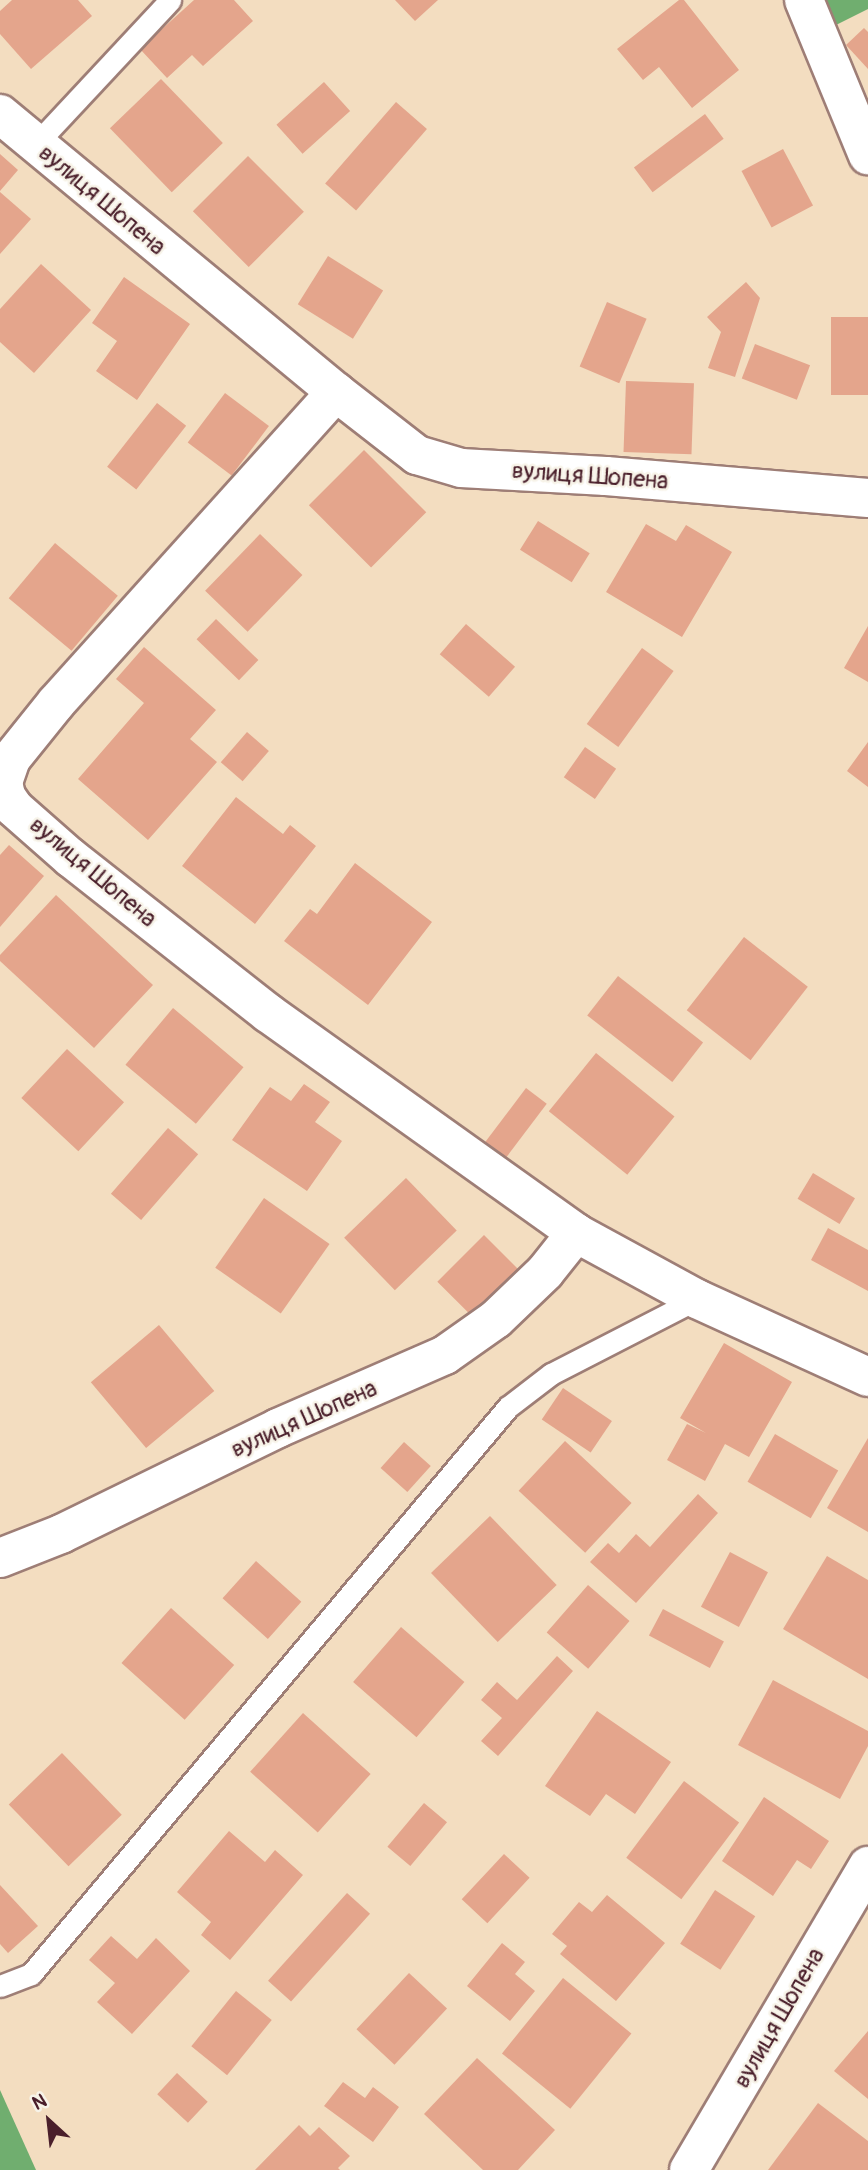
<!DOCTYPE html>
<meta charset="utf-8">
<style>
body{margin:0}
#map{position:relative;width:868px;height:2170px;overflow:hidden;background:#f3ddc0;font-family:Pangolin,sans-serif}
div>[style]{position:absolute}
.forest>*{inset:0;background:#70ae6f}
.building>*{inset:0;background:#e4a58c;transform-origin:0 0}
.roads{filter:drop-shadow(2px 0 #9e7e76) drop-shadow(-2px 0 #9e7e76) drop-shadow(0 2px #9e7e76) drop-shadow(0 -2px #9e7e76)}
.lane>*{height:21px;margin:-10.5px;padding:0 10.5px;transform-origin:10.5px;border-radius:10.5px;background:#fff}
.street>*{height:38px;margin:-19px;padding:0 19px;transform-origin:19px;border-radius:19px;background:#fff}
span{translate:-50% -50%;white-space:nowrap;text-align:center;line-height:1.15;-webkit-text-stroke:5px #f7f3e8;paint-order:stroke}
.street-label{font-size:24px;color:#4a1f2b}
.north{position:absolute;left:14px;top:2086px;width:70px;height:70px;-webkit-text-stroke:5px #f7f3e8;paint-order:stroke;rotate:333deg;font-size:19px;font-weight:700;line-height:28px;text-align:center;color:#4a1f2b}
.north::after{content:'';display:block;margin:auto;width:24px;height:32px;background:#4a1f2b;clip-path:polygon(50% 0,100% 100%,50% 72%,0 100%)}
</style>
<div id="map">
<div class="forest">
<div style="clip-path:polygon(820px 0,868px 0,868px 9px,832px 27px)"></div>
<div style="clip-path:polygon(0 2090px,36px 2170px,0 2170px)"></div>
</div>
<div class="building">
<div style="clip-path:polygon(12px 0,78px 0,92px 16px,31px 69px,0 34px,0 11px)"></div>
<div style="clip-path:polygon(194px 0,234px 0,253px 21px,203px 66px,192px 55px,167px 78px,140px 49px)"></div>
<div style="clip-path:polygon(395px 0,438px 0,415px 21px)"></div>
<div style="clip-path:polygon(679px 0,684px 0,739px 70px,692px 108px,659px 67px,643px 80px,617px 49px)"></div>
<div style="clip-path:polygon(864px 28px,868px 32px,868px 69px,846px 45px)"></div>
<div style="left:161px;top:79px;width:89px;height:71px;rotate:46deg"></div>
<div style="left:324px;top:82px;width:39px;height:64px;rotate:48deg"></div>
<div style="left:396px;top:102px;width:41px;height:108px;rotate:41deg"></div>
<div style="left:705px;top:114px;width:31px;height:89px;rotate:53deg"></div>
<div style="left:783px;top:149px;width:64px;height:47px;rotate:62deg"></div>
<div style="clip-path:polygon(0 154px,18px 170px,0 191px)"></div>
<div style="left:248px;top:156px;width:79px;height:78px;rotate:45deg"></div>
<div style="clip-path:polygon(0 192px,31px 219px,0 254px)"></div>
<div style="left:328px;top:256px;width:65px;height:57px;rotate:32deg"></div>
<div style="clip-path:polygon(41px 264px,91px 310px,34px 373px,0 342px,0 309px)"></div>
<div style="clip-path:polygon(124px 277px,190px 324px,137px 400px,96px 371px,117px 341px,92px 323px)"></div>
<div style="clip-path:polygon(746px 282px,760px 298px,735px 377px,708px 368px,721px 332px,707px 317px)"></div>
<div style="left:607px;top:302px;width:43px;height:70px;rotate:23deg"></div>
<div style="left:868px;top:317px;width:78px;height:37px;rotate:90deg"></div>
<div style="left:755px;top:344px;width:59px;height:37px;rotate:21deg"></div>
<div style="left:626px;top:381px;width:68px;height:71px;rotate:2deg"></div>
<div style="left:225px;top:393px;width:55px;height:62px;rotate:37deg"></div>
<div style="left:157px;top:403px;width:37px;height:81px;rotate:38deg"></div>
<div style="left:364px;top:450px;width:88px;height:78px;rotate:45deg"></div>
<div style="left:538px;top:521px;width:61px;height:34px;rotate:32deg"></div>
<div style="clip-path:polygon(646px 524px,676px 541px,686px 525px,732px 552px,682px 637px,606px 592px)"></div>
<div style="left:260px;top:534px;width:59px;height:79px;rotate:44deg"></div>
<div style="left:55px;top:543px;width:82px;height:72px;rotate:40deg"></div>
<div style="left:216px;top:619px;width:59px;height:28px;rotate:44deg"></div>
<div style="left:466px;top:624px;width:65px;height:40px;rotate:41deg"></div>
<div style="clip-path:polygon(868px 626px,868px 682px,844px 668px)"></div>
<div style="clip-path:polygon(144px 647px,216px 710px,190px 739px,217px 762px,148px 840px,78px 779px,144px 703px,116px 679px)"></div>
<div style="left:642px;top:648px;width:39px;height:94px;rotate:36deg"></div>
<div style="left:247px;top:732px;width:29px;height:40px;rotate:41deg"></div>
<div style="clip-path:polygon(868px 742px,868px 787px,847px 771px)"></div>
<div style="left:585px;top:747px;width:38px;height:37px;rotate:35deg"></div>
<div style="clip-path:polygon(236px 797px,283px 834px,290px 825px,316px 846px,255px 924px,182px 866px)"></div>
<div style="clip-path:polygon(9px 845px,44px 876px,0 927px,0 855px)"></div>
<div style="clip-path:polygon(355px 863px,432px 922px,368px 1005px,284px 941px,310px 909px,317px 914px)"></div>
<div style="clip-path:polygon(56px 895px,153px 985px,94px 1048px,0 961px,0 955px)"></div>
<div style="left:744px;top:937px;width:81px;height:93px;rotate:38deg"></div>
<div style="left:618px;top:976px;width:108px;height:50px;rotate:38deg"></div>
<div style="left:173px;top:1008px;width:92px;height:74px;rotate:40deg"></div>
<div style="left:67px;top:1049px;width:78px;height:67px;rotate:43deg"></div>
<div style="left:596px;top:1053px;width:101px;height:75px;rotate:39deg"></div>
<div style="clip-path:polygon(304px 1084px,330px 1102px,315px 1122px,342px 1141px,307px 1191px,232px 1140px,270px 1087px,291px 1101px)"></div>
<div style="left:526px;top:1088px;width:26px;height:74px;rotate:37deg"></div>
<div style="left:168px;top:1128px;width:40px;height:87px;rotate:41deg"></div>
<div style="left:813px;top:1173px;width:49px;height:30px;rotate:31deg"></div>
<div style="left:406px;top:1178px;width:73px;height:86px;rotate:46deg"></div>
<div style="left:264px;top:1198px;width:80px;height:85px;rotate:35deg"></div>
<div style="clip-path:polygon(828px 1228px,868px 1250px,868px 1291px,811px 1260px)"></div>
<div style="left:484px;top:1235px;width:54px;height:66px;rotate:45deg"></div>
<div style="left:159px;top:1325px;width:86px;height:89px;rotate:50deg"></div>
<div style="clip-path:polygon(724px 1343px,792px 1382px,749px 1457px,725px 1444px,705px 1481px,667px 1460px,687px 1424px,706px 1433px,680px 1418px)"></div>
<div style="left:563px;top:1388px;width:59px;height:38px;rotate:34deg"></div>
<div style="left:775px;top:1434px;width:73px;height:55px;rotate:30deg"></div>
<div style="clip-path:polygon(868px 1438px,868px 1532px,827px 1508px)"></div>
<div style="left:565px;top:1441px;width:91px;height:68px;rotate:43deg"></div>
<div style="left:404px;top:1442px;width:36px;height:35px;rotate:42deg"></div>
<div style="clip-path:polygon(698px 1494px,718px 1513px,636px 1603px,590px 1562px,608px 1543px,619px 1553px,636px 1534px,650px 1547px)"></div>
<div style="left:490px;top:1516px;width:96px;height:82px;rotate:46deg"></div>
<div style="left:730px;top:1552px;width:43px;height:62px;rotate:28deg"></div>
<div style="clip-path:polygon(827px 1556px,868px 1580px,868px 1679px,783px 1629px)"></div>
<div style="left:256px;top:1561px;width:61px;height:50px;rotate:42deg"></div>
<div style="left:588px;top:1585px;width:55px;height:63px;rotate:41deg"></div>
<div style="left:171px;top:1608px;width:85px;height:74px;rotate:42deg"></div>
<div style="left:663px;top:1609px;width:69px;height:30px;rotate:28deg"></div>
<div style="left:401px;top:1627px;width:84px;height:73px;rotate:41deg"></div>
<div style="clip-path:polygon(557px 1656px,573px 1671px,498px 1756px,481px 1741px,502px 1718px,481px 1700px,497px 1682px,517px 1700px)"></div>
<div style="clip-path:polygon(773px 1680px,868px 1731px,868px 1746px,840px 1799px,738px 1745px)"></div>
<div style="clip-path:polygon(597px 1711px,671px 1762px,635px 1814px,606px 1794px,590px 1816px,545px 1786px)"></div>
<div style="left:303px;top:1713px;width:91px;height:79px;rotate:42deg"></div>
<div style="left:62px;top:1753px;width:86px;height:74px;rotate:46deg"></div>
<div style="left:684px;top:1781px;width:69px;height:96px;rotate:37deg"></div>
<div style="clip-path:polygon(764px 1797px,829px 1841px,811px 1869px,797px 1860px,773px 1896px,722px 1861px)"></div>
<div style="left:424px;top:1803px;width:30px;height:57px;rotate:40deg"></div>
<div style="clip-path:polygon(229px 1831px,265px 1862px,275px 1850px,303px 1875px,230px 1960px,201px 1935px,211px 1922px,177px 1892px)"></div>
<div style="left:504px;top:1854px;width:35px;height:62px;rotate:43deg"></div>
<div style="clip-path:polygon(0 1885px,38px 1926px,8px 1953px,0 1944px)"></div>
<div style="left:715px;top:1890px;width:48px;height:64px;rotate:33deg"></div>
<div style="left:347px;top:1893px;width:31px;height:118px;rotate:42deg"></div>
<div style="clip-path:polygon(607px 1895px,665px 1943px,616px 2001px,560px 1954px,567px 1946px,552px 1934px,579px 1902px,592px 1912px)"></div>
<div style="clip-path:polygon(111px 1936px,137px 1959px,156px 1938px,190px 1971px,132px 2034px,97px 2002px,115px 1983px,89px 1960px)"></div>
<div style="clip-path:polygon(502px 1943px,525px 1962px,515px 1974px,535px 1991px,510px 2021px,467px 1986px)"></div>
<div style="left:409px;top:1973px;width:52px;height:77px;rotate:43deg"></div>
<div style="left:563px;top:1978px;width:88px;height:97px;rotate:39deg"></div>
<div style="left:236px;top:1991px;width:46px;height:71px;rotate:39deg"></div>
<div style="clip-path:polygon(868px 2031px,868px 2099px,834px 2071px)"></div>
<div style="clip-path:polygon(477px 2058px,555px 2130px,518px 2170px,483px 2170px,424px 2114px)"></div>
<div style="left:177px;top:2073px;width:42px;height:29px;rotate:43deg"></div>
<div style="clip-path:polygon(343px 2082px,365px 2098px,373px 2087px,399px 2107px,373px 2142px,324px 2106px)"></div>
<div style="clip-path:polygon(818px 2103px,868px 2141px,868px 2170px,768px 2170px)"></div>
<div style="clip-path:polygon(299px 2125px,310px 2136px,319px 2127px,350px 2156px,338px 2168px,340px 2170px,255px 2170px)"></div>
</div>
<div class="roads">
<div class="lane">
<div style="left:35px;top:145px;width:198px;rotate:-47deg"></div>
<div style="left:0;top:1986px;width:33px;rotate:-21deg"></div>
<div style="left:31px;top:1974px;width:741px;rotate:-49.93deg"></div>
<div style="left:508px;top:1407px;width:54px;rotate:-37.5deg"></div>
<div style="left:551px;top:1374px;width:164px;rotate:-27.2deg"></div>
</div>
<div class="street">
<div style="left:804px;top:0;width:168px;rotate:67.6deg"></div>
<div style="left:0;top:114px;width:436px;rotate:39.6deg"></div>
<div style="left:336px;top:392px;width:103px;rotate:37.9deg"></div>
<div style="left:417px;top:455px;width:46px;rotate:16.5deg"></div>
<div style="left:461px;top:468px;width:145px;rotate:3.2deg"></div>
<div style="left:606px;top:476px;width:263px;rotate:4.8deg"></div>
<div style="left:336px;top:392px;width:418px;rotate:132deg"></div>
<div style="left:56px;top:703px;width:72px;rotate:128.8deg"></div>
<div style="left:11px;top:759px;width:24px;rotate:109deg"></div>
<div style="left:3px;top:782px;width:14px;rotate:78deg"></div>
<div style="left:6px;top:796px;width:14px;rotate:56deg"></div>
<div style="left:14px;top:808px;width:76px;rotate:41.3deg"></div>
<div style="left:71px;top:858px;width:251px;rotate:38.2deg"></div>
<div style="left:268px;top:1013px;width:379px;rotate:35.5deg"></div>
<div style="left:576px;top:1233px;width:138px;rotate:28.6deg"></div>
<div style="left:697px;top:1299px;width:188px;rotate:24.5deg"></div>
<div style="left:0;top:1558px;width:66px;rotate:-21.5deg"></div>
<div style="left:61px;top:1534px;width:242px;rotate:-26deg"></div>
<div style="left:278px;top:1428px;width:182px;rotate:-23.6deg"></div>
<div style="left:445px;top:1355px;width:62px;rotate:-35.2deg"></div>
<div style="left:496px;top:1319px;width:68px;rotate:-43.8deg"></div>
<div style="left:545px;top:1272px;width:50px;rotate:-51.5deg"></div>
<div style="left:689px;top:2170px;width:353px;rotate:-59.5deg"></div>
</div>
</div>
<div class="street-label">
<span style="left:102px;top:200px;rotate:40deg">вулиця Шопена</span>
<span style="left:590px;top:476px;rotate:4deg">вулиця Шопена</span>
<span style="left:93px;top:872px;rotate:40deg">вулиця Шопена</span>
<span style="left:304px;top:1419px;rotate:-24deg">вулиця Шопена</span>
<span style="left:779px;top:2018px;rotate:-60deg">вулиця Шопена</span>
</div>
<div class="north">N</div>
</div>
